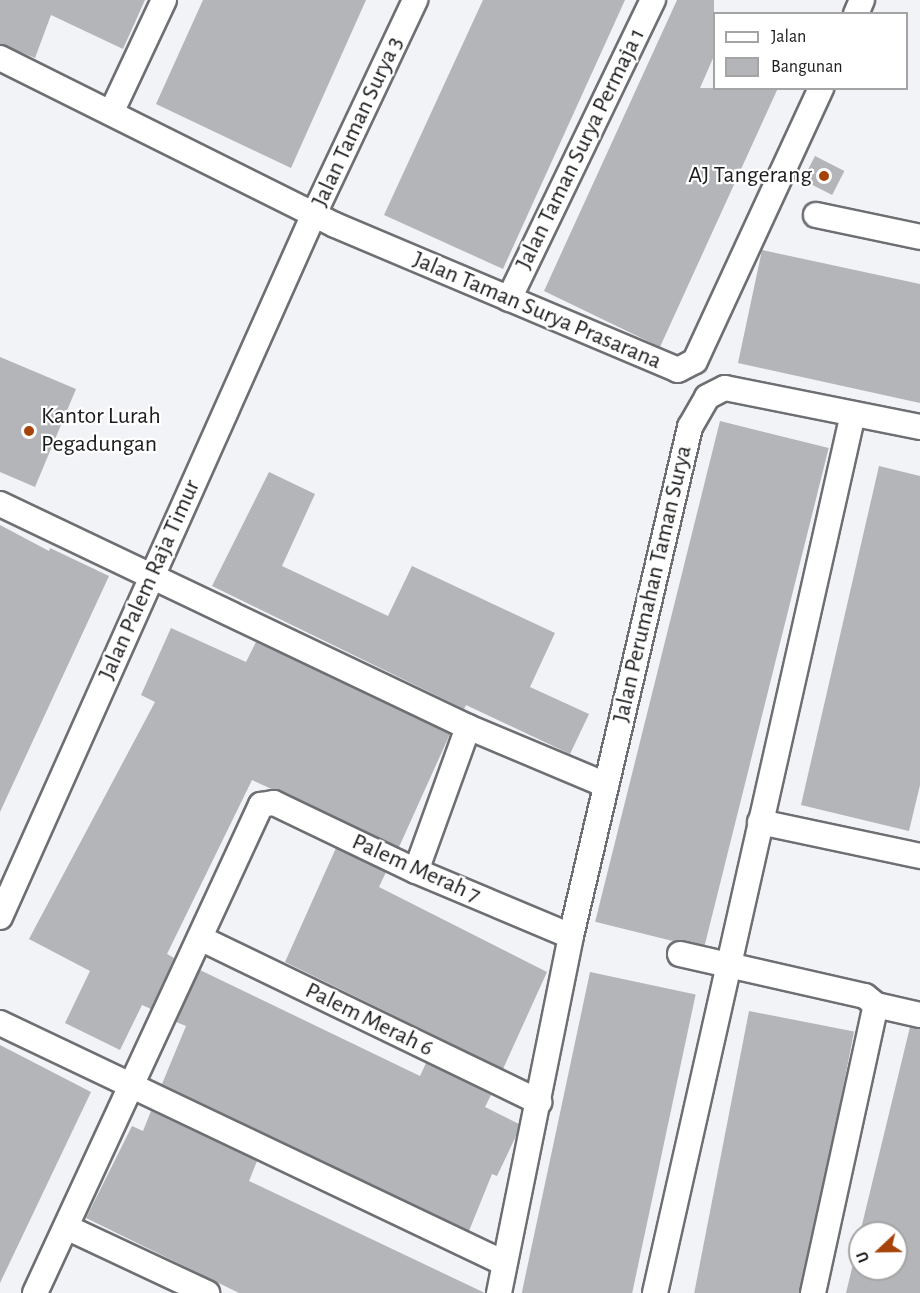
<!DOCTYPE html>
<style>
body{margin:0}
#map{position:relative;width:920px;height:1293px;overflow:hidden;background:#f1f3f6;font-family:"Alegreya Sans",sans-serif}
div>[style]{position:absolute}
.building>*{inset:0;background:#b3b5b8;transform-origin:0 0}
.roads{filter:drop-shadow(2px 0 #6d6f72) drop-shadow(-2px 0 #6d6f72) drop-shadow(0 2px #6d6f72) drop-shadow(0 -2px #6d6f72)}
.street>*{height:24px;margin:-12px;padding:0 12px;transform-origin:12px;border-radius:12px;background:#fff}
.dots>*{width:16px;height:16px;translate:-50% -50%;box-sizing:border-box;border:3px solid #fff;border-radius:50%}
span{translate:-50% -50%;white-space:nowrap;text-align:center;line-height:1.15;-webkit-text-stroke:4.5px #fff;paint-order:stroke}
.street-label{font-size:24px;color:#1c1c1e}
.poi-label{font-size:24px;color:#1c1c1e}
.right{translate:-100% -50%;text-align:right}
.left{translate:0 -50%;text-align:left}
.legend{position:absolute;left:713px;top:12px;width:195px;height:78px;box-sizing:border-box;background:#fff;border:2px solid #a4a4a5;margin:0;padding:8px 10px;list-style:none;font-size:18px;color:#1c1c1e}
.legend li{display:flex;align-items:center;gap:12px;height:30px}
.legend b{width:30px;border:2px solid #a4a4a5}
.north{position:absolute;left:848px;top:1221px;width:60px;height:60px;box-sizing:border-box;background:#fff;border:2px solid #a4a4a5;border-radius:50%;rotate:248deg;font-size:16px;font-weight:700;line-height:24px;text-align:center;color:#1c1c1e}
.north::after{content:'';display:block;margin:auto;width:21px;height:27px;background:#a64308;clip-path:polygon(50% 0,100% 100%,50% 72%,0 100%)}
</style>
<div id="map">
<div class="building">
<div style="clip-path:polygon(0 0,145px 0,123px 49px,51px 15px,35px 58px,0 44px)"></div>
<div style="clip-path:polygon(203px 0,366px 0,291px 168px,156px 104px)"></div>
<div style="clip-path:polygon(483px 0,625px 0,503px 269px,384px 215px)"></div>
<div style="clip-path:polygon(677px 0,714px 0,714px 56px,700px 88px,778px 88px,660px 347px,544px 291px)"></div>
<div style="left:815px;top:156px;width:33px;height:27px;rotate:27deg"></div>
<div style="clip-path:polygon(762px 250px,920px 284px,920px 403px,738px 363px)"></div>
<div style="clip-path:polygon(0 357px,76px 389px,35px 487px,0 472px)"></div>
<div style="left:720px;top:421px;width:112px;height:516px;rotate:14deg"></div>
<div style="clip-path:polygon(879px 466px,920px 476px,920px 785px,909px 831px,801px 805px)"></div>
<div style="clip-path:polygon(269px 472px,315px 494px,282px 566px,388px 616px,412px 566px,555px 633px,530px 687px,589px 714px,570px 754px,466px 705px,464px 709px,212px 586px)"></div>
<div style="clip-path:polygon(0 525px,49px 551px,50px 548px,109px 576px,0 812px)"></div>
<div style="clip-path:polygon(171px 628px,246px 662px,256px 642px,450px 734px,399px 847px,252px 780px,167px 954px,174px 958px,151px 1009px,142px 1005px,120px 1050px,65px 1023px,90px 971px,29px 939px,155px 702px,141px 695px)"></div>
<div style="clip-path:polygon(336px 848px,386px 872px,379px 887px,547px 972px,503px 1069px,285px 962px)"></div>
<div style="clip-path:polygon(200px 970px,420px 1076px,426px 1063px,491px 1095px,485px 1107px,519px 1124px,516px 1136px,497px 1176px,492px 1174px,469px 1231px,162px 1084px,186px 1026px,176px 1022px)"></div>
<div style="left:590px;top:972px;width:108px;height:328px;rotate:12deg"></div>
<div style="left:749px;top:1011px;width:107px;height:289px;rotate:11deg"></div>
<div style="clip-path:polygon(910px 1027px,920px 1029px,920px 1293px,846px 1293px,860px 1235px,860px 1269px,896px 1269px,896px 1233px,860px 1233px)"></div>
<div style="clip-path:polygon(0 1045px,91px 1092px,0 1283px)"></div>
<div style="clip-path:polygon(151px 1111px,257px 1161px,249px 1181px,485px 1293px,239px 1293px,86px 1218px,132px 1126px,143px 1131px)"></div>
</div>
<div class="roads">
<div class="street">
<div style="left:856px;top:14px;width:15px;rotate:-67deg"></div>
<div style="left:0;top:58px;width:374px;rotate:26.5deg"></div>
<div style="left:335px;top:225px;width:372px;rotate:22.9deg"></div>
<div style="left:678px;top:370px;width:19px;rotate:-28deg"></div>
<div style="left:695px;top:361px;width:301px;rotate:-65.2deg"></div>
<div style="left:111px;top:113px;width:125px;rotate:-64.9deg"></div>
<div style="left:816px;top:215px;width:106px;rotate:11.9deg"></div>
<div style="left:509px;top:299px;width:332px;rotate:-64.3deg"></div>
<div style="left:0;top:504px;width:518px;rotate:25.48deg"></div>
<div style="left:468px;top:727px;width:150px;rotate:22.8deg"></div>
<div style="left:760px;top:822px;width:164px;rotate:12deg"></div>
<div style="left:416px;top:871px;width:153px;rotate:-70.1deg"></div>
<div style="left:0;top:917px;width:770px;rotate:-65.93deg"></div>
<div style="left:314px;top:214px;width:237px;rotate:-64.7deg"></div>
<div style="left:200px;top:938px;width:377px;rotate:25.8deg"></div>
<div style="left:680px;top:954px;width:190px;rotate:12.8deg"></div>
<div style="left:865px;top:996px;width:14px;rotate:39deg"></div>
<div style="left:876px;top:1005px;width:45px;rotate:12.8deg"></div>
<div style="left:0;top:1023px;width:558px;rotate:25.46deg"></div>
<div style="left:66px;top:1227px;width:156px;rotate:25.1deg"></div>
<div style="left:35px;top:1293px;width:538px;rotate:-65.15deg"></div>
<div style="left:261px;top:805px;width:13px;rotate:-9deg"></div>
<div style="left:274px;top:803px;width:157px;rotate:25.6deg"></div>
<div style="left:416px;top:871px;width:168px;rotate:22.8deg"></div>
<div style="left:499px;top:1293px;width:364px;rotate:-78.6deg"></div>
<div style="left:571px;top:936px;width:523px;rotate:-76.84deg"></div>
<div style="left:690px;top:427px;width:34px;rotate:-60deg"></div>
<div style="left:707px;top:397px;width:20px;rotate:-27deg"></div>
<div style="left:725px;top:388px;width:199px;rotate:11.3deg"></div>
<div style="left:655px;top:1293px;width:901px;rotate:-77.31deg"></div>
<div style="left:813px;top:1293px;width:295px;rotate:-77.7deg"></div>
</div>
</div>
<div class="dots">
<div style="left:824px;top:176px;background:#a64308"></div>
<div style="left:29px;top:431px;background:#a64308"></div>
</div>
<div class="street-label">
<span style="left:358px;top:122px;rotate:-65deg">Jalan Taman Surya 3</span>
<span style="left:581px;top:149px;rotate:-64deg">Jalan Taman Surya Permaja 1</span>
<span style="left:537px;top:311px;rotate:23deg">Jalan Taman Surya Prasarana</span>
<span style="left:150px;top:580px;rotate:-66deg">Jalan Palem Raja Timur</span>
<span style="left:653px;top:584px;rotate:-77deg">Jalan Perumahan Taman Surya</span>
<span style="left:416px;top:869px;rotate:24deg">Palem Merah 7</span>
<span style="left:369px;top:1020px;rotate:26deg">Palem Merah 6</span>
</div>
<div class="poi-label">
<span class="right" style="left:812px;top:176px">AJ Tangerang</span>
<span class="left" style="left:41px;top:431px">Kantor Lurah<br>Pegadungan</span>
</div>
<ul class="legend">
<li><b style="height:8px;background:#fff"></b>Jalan</li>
<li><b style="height:16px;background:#b3b5b8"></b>Bangunan</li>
</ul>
<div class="north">U</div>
</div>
